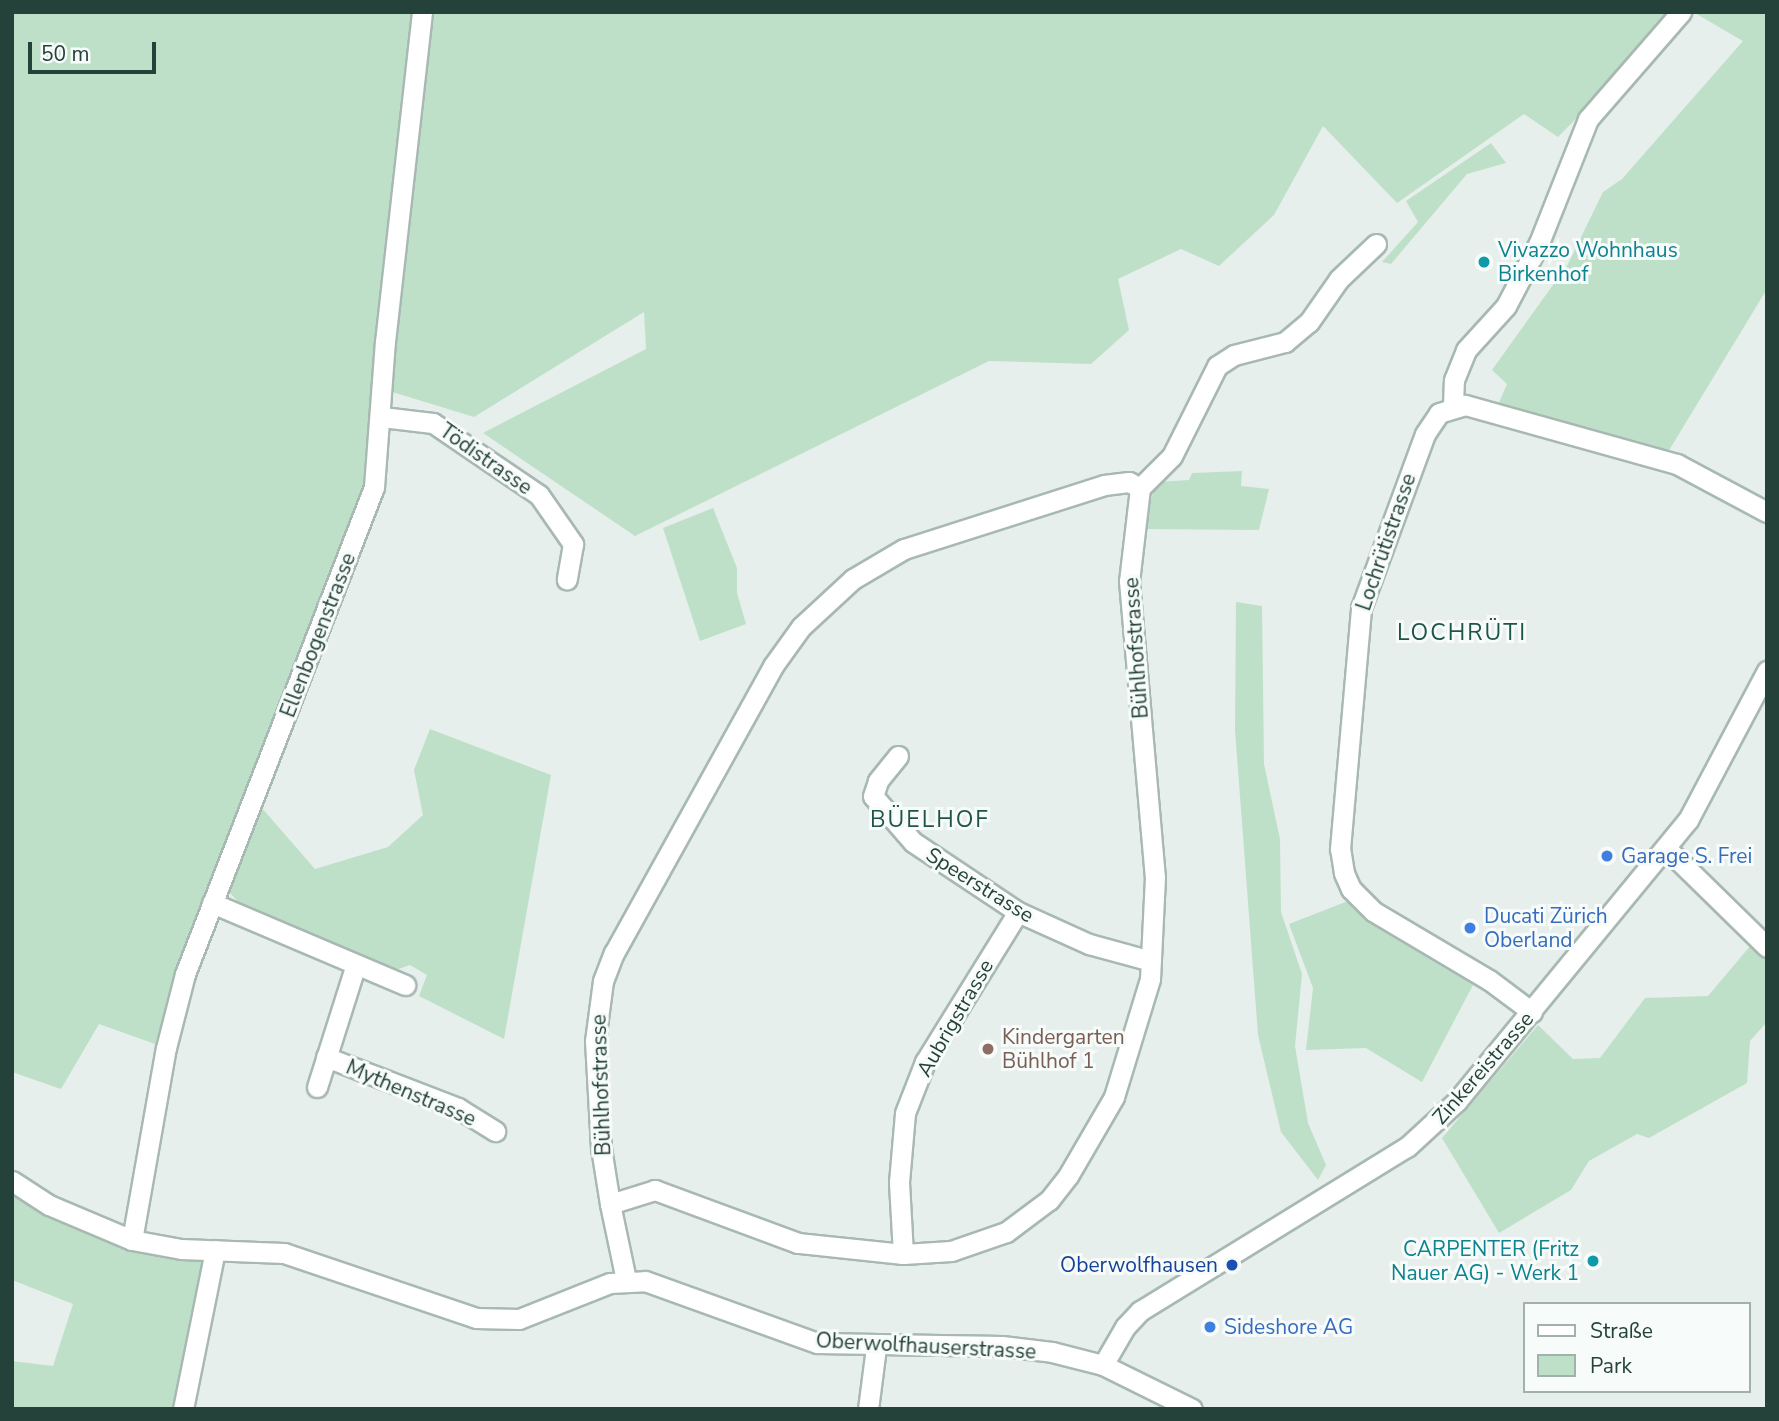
<!DOCTYPE html>
<meta charset="utf-8">
<style>
body{margin:0}
#map{position:relative;width:1779px;height:1421px;overflow:hidden;background:#e6efeb;font-family:"Nunito Sans",sans-serif}
div>[style]{position:absolute}
.green>*{inset:0;background:#bfe0c8}
.roads{filter:drop-shadow(2px 0 #a8b8b2) drop-shadow(-2px 0 #a8b8b2) drop-shadow(0 2px #a8b8b2) drop-shadow(0 -2px #a8b8b2)}
.street>*{height:19px;margin:-9.5px;padding:0 9.5px;transform-origin:9.5px;border-radius:9.5px;background:#fff}
.dots>*{width:19px;height:19px;translate:-50% -50%;box-sizing:border-box;border:4px solid #f7fbf9;border-radius:50%}
span{translate:-50% -50%;white-space:nowrap;text-align:center;line-height:1.15;-webkit-text-stroke:6px #f7fbf9;paint-order:stroke}
.culture-label{font-size:21px;color:#0d838f}
.left{translate:0 -50%;text-align:left}
.right{translate:-100% -50%;text-align:right}
.street-label{font-size:21px;color:#24423a}
.shop-label{font-size:21px;color:#366cbe}
.education-label{font-size:21px;color:#785e54}
.transit-label{font-size:21px;color:#164399}
.neighbourhood-label{font-size:23px;color:#1f5548;letter-spacing:2px}
.frame{position:absolute;inset:0;border:14px solid #24423a;pointer-events:none}
.legend{position:absolute;left:1523px;top:1302px;width:228px;height:91px;box-sizing:border-box;background:#f7fbf9;border:2px solid #a3b1ad;margin:0;padding:9px 12px;list-style:none;font-size:21px;color:#24423a}
.legend li{display:flex;align-items:center;gap:14px;height:35px}
.legend b{width:35px;border:2px solid #a3b1ad}
.scale{position:absolute;left:28px;top:42px;width:128px;height:32px;box-sizing:border-box;border:4px solid #24423a;border-top:0;padding-left:9px;font-size:21px;line-height:24px;white-space:nowrap;color:#24423a;-webkit-text-stroke:5px #f7fbf9;paint-order:stroke}
</style>
<div id="map">
<div class="green">
<div style="clip-path:polygon(12px 12px,1681px 12px,1558px 137px,1524px 114px,1397px 203px,1323px 126px,1274px 215px,1219px 266px,1181px 249px,1118px 279px,1129px 330px,1091px 364px,989px 361px,635px 536px,483px 433px,646px 349px,644px 312px,474px 417px,376px 387px,375px 427px,359px 511px,195px 919px,155px 1044px,99px 1024px,61px 1089px,12px 1072px)"></div>
<div style="clip-path:polygon(1693px 12px,1767px 12px,1767px 289px,1668px 452px,1498px 405px,1507px 384px,1492px 370px,1568px 264px,1603px 192px,1622px 179px,1743px 41px)"></div>
<div style="clip-path:polygon(1491px 143px,1506px 163px,1467px 174px,1391px 264px,1382px 262px,1418px 222px,1406px 201px)"></div>
<div style="clip-path:polygon(1242px 471px,1241px 486px,1269px 489px,1259px 530px,1147px 529px,1144px 525px,1156px 482px,1189px 480px,1192px 473px)"></div>
<div style="clip-path:polygon(713px 508px,737px 568px,737px 593px,746px 624px,700px 641px,663px 528px)"></div>
<div style="clip-path:polygon(1236px 602px,1262px 606px,1264px 764px,1280px 839px,1281px 912px,1302px 974px,1295px 1046px,1308px 1123px,1326px 1165px,1318px 1180px,1281px 1132px,1258px 1035px,1235px 730px)"></div>
<div style="clip-path:polygon(430px 729px,551px 775px,504px 1039px,419px 996px,427px 975px,410px 965px,390px 972px,243px 907px,230px 893px,231px 876px,261px 807px,315px 869px,388px 847px,423px 815px,414px 770px)"></div>
<div style="clip-path:polygon(1348px 901px,1364px 920px,1473px 985px,1422px 1082px,1366px 1048px,1306px 1050px,1313px 988px,1289px 924px)"></div>
<div style="clip-path:polygon(1751px 945px,1767px 958px,1767px 1022px,1750px 1041px,1747px 1083px,1649px 1138px,1637px 1134px,1589px 1161px,1571px 1190px,1499px 1233px,1442px 1138px,1538px 1025px,1573px 1059px,1600px 1058px,1645px 998px,1708px 996px)"></div>
<div style="clip-path:polygon(12px 1181px,82px 1221px,215px 1250px,183px 1409px,12px 1409px,12px 1361px,53px 1366px,73px 1304px,12px 1280px)"></div>
</div>
<div class="roads">
<div class="street">
<div style="left:1453px;top:406px;width:26px;rotate:-88deg"></div>
<div style="left:1454px;top:380px;width:32px;rotate:-68deg"></div>
<div style="left:1466px;top:350px;width:59px;rotate:-47.7deg"></div>
<div style="left:1506px;top:306px;width:71px;rotate:-62.4deg"></div>
<div style="left:1539px;top:243px;width:133px;rotate:-68.4deg"></div>
<div style="left:1588px;top:119px;width:142px;rotate:-49deg"></div>
<div style="left:382px;top:417px;width:51px;rotate:6.7deg"></div>
<div style="left:433px;top:423px;width:128px;rotate:34.2deg"></div>
<div style="left:539px;top:495px;width:60px;rotate:55.2deg"></div>
<div style="left:573px;top:544px;width:36px;rotate:100deg"></div>
<div style="left:1140px;top:488px;width:45px;rotate:-45deg"></div>
<div style="left:1172px;top:456px;width:101px;rotate:-63.4deg"></div>
<div style="left:1217px;top:366px;width:20px;rotate:-33deg"></div>
<div style="left:1234px;top:355px;width:53px;rotate:-14.3deg"></div>
<div style="left:1285px;top:342px;width:31px;rotate:-40deg"></div>
<div style="left:1309px;top:322px;width:52px;rotate:-55.1deg"></div>
<div style="left:1339px;top:279px;width:51px;rotate:-43.4deg"></div>
<div style="left:898px;top:756px;width:32px;rotate:129deg"></div>
<div style="left:878px;top:781px;width:16px;rotate:108deg"></div>
<div style="left:873px;top:796px;width:61px;rotate:49deg"></div>
<div style="left:913px;top:842px;width:126px;rotate:33.7deg"></div>
<div style="left:1018px;top:912px;width:78px;rotate:24.3deg"></div>
<div style="left:1089px;top:944px;width:64px;rotate:15.3deg"></div>
<div style="left:1667px;top:849px;width:140px;rotate:44.4deg"></div>
<div style="left:212px;top:903px;width:210px;rotate:23deg"></div>
<div style="left:1532px;top:1012px;width:54px;rotate:-143.3deg"></div>
<div style="left:1489px;top:980px;width:135px;rotate:-149.3deg"></div>
<div style="left:1373px;top:911px;width:31px;rotate:-135deg"></div>
<div style="left:1351px;top:889px;width:17px;rotate:-114deg"></div>
<div style="left:1344px;top:873px;width:24px;rotate:-99deg"></div>
<div style="left:1340px;top:849px;width:242px;rotate:-85deg"></div>
<div style="left:1361px;top:608px;width:185px;rotate:-69.8deg"></div>
<div style="left:1425px;top:434px;width:25px;rotate:-56deg"></div>
<div style="left:1439px;top:413px;width:27px;rotate:-17deg"></div>
<div style="left:1465px;top:405px;width:220px;rotate:15.6deg"></div>
<div style="left:1677px;top:464px;width:102px;rotate:28.1deg"></div>
<div style="left:326px;top:1057px;width:142px;rotate:21.1deg"></div>
<div style="left:458px;top:1108px;width:44px;rotate:31.9deg"></div>
<div style="left:317px;top:1087px;width:126px;rotate:-72.4deg"></div>
<div style="left:12px;top:1181px;width:44px;rotate:33deg"></div>
<div style="left:49px;top:1205px;width:90px;rotate:22.9deg"></div>
<div style="left:132px;top:1240px;width:50px;rotate:10.4deg"></div>
<div style="left:181px;top:1249px;width:103px;rotate:2.2deg"></div>
<div style="left:284px;top:1253px;width:203px;rotate:18.7deg"></div>
<div style="left:476px;top:1318px;width:43px;rotate:1.3deg"></div>
<div style="left:519px;top:1319px;width:98px;rotate:-21.6deg"></div>
<div style="left:610px;top:1283px;width:35px;rotate:-3deg"></div>
<div style="left:645px;top:1281px;width:183px;rotate:19.8deg"></div>
<div style="left:817px;top:1343px;width:185px;rotate:0.9deg"></div>
<div style="left:1002px;top:1346px;width:50px;rotate:6.8deg"></div>
<div style="left:1052px;top:1352px;width:53px;rotate:14.3deg"></div>
<div style="left:1103px;top:1365px;width:99px;rotate:26.3deg"></div>
<div style="left:610px;top:1204px;width:57px;rotate:-99.1deg"></div>
<div style="left:601px;top:1148px;width:107px;rotate:-93.2deg"></div>
<div style="left:595px;top:1041px;width:61px;rotate:-82.4deg"></div>
<div style="left:603px;top:981px;width:30px;rotate:-69deg"></div>
<div style="left:614px;top:953px;width:328px;rotate:-61deg"></div>
<div style="left:773px;top:666px;width:48px;rotate:-54.3deg"></div>
<div style="left:801px;top:627px;width:71px;rotate:-42.7deg"></div>
<div style="left:853px;top:579px;width:59px;rotate:-30.5deg"></div>
<div style="left:904px;top:549px;width:210px;rotate:-17.7deg"></div>
<div style="left:1104px;top:485px;width:25px;rotate:-7deg"></div>
<div style="left:1129px;top:482px;width:13px;rotate:29deg"></div>
<div style="left:1140px;top:488px;width:94px;rotate:96.7deg"></div>
<div style="left:1129px;top:581px;width:297px;rotate:85deg"></div>
<div style="left:1155px;top:877px;width:102px;rotate:92.8deg"></div>
<div style="left:1150px;top:979px;width:123px;rotate:107deg"></div>
<div style="left:1114px;top:1097px;width:91px;rotate:120.2deg"></div>
<div style="left:1068px;top:1176px;width:31px;rotate:128deg"></div>
<div style="left:1049px;top:1200px;width:54px;rotate:143.3deg"></div>
<div style="left:1006px;top:1232px;width:58px;rotate:160.9deg"></div>
<div style="left:951px;top:1251px;width:48px;rotate:176.4deg"></div>
<div style="left:903px;top:1254px;width:106px;rotate:-174deg"></div>
<div style="left:798px;top:1243px;width:153px;rotate:-159.7deg"></div>
<div style="left:655px;top:1190px;width:47px;rotate:162.7deg"></div>
<div style="left:610px;top:1204px;width:78px;rotate:78.1deg"></div>
<div style="left:132px;top:1240px;width:195px;rotate:-80deg"></div>
<div style="left:166px;top:1048px;width:76px;rotate:-75.6deg"></div>
<div style="left:185px;top:974px;width:522px;rotate:-68.79deg"></div>
<div style="left:374px;top:487px;width:145px;rotate:-85.7deg"></div>
<div style="left:385px;top:342px;width:332px;rotate:-83.6deg"></div>
<div style="left:903px;top:1254px;width:72px;rotate:-93.2deg"></div>
<div style="left:899px;top:1182px;width:69px;rotate:-85deg"></div>
<div style="left:905px;top:1113px;width:55px;rotate:-68.6deg"></div>
<div style="left:925px;top:1062px;width:176px;rotate:-58.2deg"></div>
<div style="left:1103px;top:1365px;width:44px;rotate:-59.9deg"></div>
<div style="left:1125px;top:1327px;width:22px;rotate:-47deg"></div>
<div style="left:1140px;top:1311px;width:313px;rotate:-31.6deg"></div>
<div style="left:1407px;top:1147px;width:68px;rotate:-42.6deg"></div>
<div style="left:1457px;top:1101px;width:364px;rotate:-50.6deg"></div>
<div style="left:1688px;top:820px;width:169px;rotate:-62.1deg"></div>
<div style="left:183px;top:1409px;width:162px;rotate:-78.6deg"></div>
<div style="left:868px;top:1409px;width:63px;rotate:-82.6deg"></div>
</div>
</div>
<div class="dots">
<div style="left:1484px;top:262px;background:#0f9aa8"></div>
<div style="left:1607px;top:856px;background:#3f7fe0"></div>
<div style="left:1470px;top:928px;background:#3f7fe0"></div>
<div style="left:988px;top:1049px;background:#8d6e63"></div>
<div style="left:1593px;top:1261px;background:#0f9aa8"></div>
<div style="left:1232px;top:1265px;background:#1a4fb4"></div>
<div style="left:1210px;top:1327px;background:#3f7fe0"></div>
</div>
<div class="culture-label">
<span class="left" style="left:1498px;top:262px">Vivazzo Wohnhaus<br>Birkenhof</span>
<span class="right" style="left:1579px;top:1261px">CARPENTER (Fritz<br>Nauer AG) - Werk 1</span>
</div>
<div class="street-label">
<span style="left:486px;top:459px;rotate:35deg">Tödistrasse</span>
<span style="left:1386px;top:542px;rotate:-71deg">Lochrütistrasse</span>
<span style="left:318px;top:635px;rotate:-69deg">Ellenbogenstrasse</span>
<span style="left:1136px;top:648px;rotate:-94deg">Bühlhofstrasse</span>
<span style="left:980px;top:885px;rotate:32deg">Speerstrasse</span>
<span style="left:955px;top:1018px;rotate:-60deg">Aubrigstrasse</span>
<span style="left:1483px;top:1068px;rotate:-49deg">Zinkereistrasse</span>
<span style="left:601px;top:1085px;rotate:-92deg">Bühlhofstrasse</span>
<span style="left:411px;top:1093px;rotate:23deg">Mythenstrasse</span>
<span style="left:926px;top:1346px;rotate:3deg">Oberwolfhauserstrasse</span>
</div>
<div class="shop-label">
<span class="left" style="left:1621px;top:856px">Garage S. Frei</span>
<span class="left" style="left:1484px;top:928px">Ducati Zürich<br>Oberland</span>
<span class="left" style="left:1224px;top:1327px">Sideshore AG</span>
</div>
<div class="education-label">
<span class="left" style="left:1002px;top:1049px">Kindergarten<br>Bühlhof 1</span>
</div>
<div class="transit-label">
<span class="right" style="left:1218px;top:1265px">Oberwolfhausen</span>
</div>
<div class="neighbourhood-label">
<span style="left:1462px;top:633px">LOCHRÜTI</span>
<span style="left:930px;top:820px">BÜELHOF</span>
</div>
<div class="frame"></div>
<ul class="legend">
<li><b style="height:9px;background:#fff"></b>Straße</li>
<li><b style="height:19px;background:#bfe0c8"></b>Park</li>
</ul>
<div class="scale">50 m</div>
</div>
